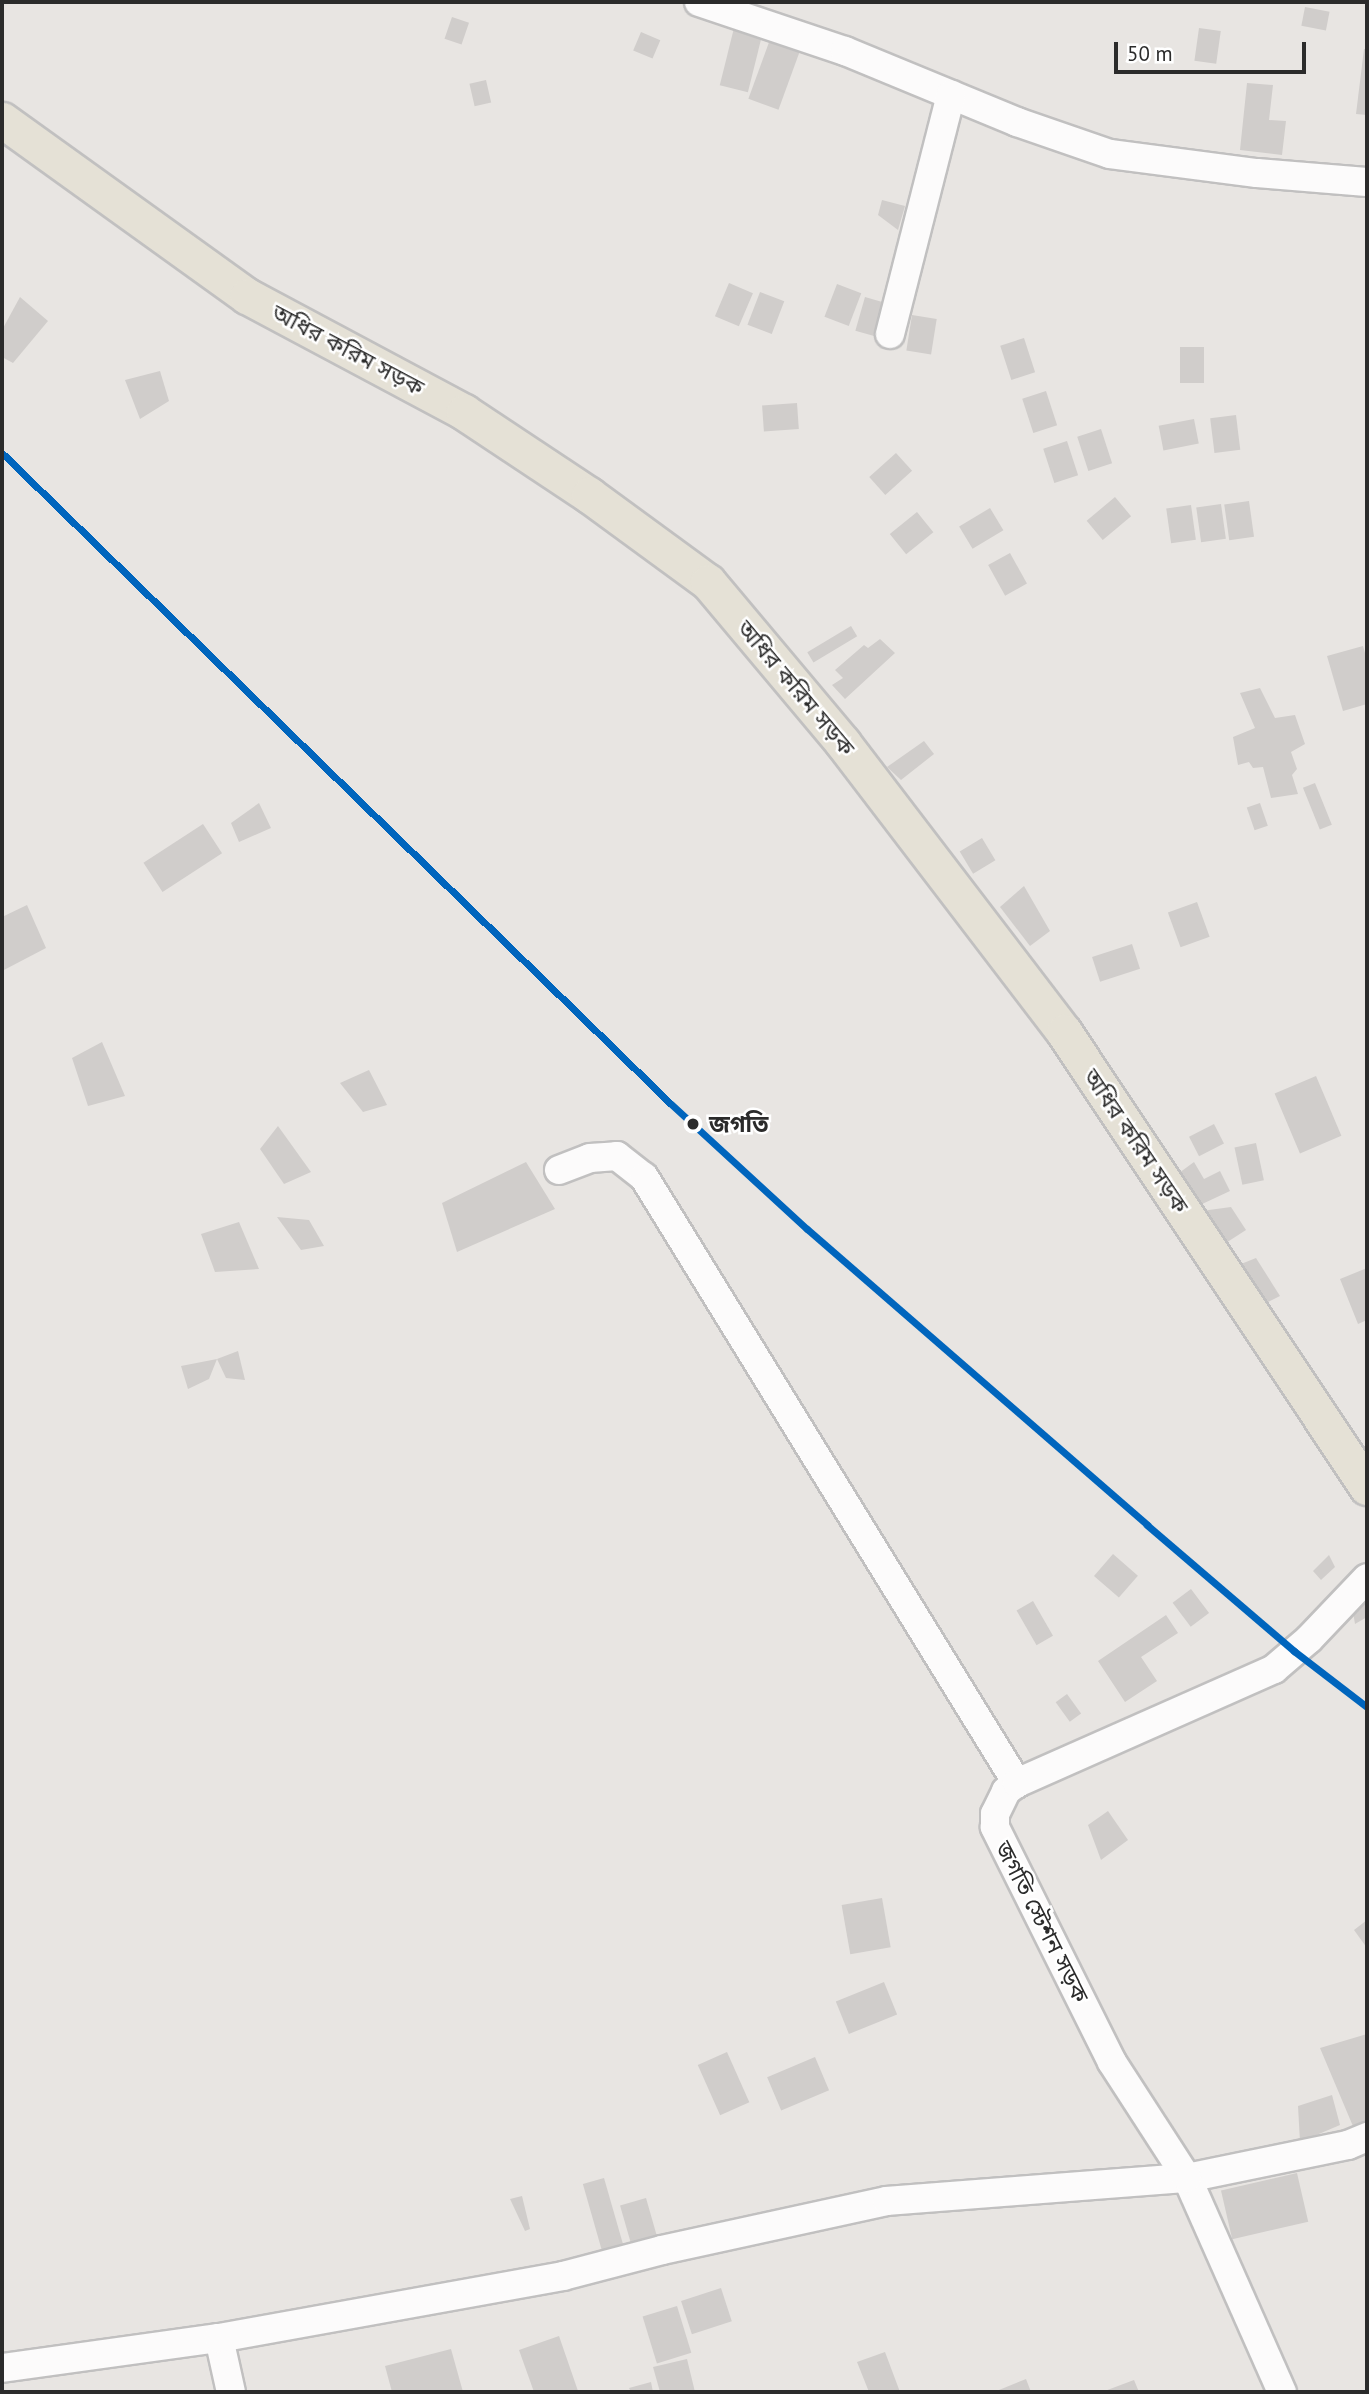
<!DOCTYPE html>
<meta charset="utf-8">
<style>
body{margin:0}
#map{position:relative;width:1369px;height:2394px;overflow:hidden;background:#e8e5e2;font-family:"PT Sans","Noto Sans Bengali",sans-serif}
div>[style]{position:absolute}
.building>*{inset:0;background:#d0cdcb;transform-origin:0 0}
.roads{filter:drop-shadow(2px 0 #c1c0c0) drop-shadow(-2px 0 #c1c0c0) drop-shadow(0 2px #c1c0c0) drop-shadow(0 -2px #c1c0c0)}
.minor>*{height:28px;margin:-14px;padding:0 14px;transform-origin:14px;border-radius:14px;background:#fcfbfb}
.major>*{height:35px;margin:-17.5px;padding:0 17.5px;transform-origin:17.5px;border-radius:17.5px;background:#e5e1d6}
.rail-1>*{height:7px;margin:-3.5px;padding:0 3.5px;transform-origin:3.5px;border-radius:3.5px;background:#0065bd}
.dots>*{width:19px;height:19px;translate:-50% -50%;box-sizing:border-box;border:4px solid #fff;border-radius:50%}
span{translate:-50% -50%;white-space:nowrap;text-align:center;line-height:1.15;-webkit-text-stroke:5px #fff;paint-order:stroke}
.street-label{font-size:23px;color:#2b2b2b}
.stop-label{font-size:23px;color:#2b2b2b;font-weight:700}
.left{translate:0 -50%;text-align:left}
.frame{position:absolute;inset:0;border:4px solid #2b2b2b;pointer-events:none}
.scale{position:absolute;left:1114px;top:42px;width:192px;height:32px;box-sizing:border-box;border:4px solid #2b2b2b;border-top:0;padding-left:9px;font-size:21px;line-height:24px;white-space:nowrap;color:#2b2b2b;-webkit-text-stroke:5px #fff;paint-order:stroke}
</style>
<div id="map">
<div class="building">
<div style="left:1305px;top:7px;width:25px;height:19px;rotate:11deg"></div>
<div style="left:452px;top:17px;width:18px;height:23px;rotate:19deg"></div>
<div style="left:735px;top:24px;width:29px;height:63px;rotate:14deg"></div>
<div style="left:1199px;top:28px;width:22px;height:33px;rotate:8deg"></div>
<div style="left:641px;top:32px;width:21px;height:20px;rotate:23deg"></div>
<div style="left:772px;top:34px;width:32px;height:69px;rotate:20deg"></div>
<div style="clip-path:polygon(1364px 49px,1367px 49px,1367px 115px,1356px 114px)"></div>
<div style="left:486px;top:80px;width:23px;height:17px;rotate:77deg"></div>
<div style="clip-path:polygon(1247px 83px,1273px 85px,1269px 120px,1286px 121px,1282px 155px,1240px 150px)"></div>
<div style="clip-path:polygon(882px 200px,905px 206px,898px 230px,878px 215px)"></div>
<div style="left:729px;top:283px;width:26px;height:36px;rotate:23deg"></div>
<div style="left:837px;top:284px;width:26px;height:35px;rotate:21deg"></div>
<div style="left:760px;top:292px;width:26px;height:35px;rotate:21deg"></div>
<div style="clip-path:polygon(20px 297px,48px 321px,13px 363px,2px 357px,2px 330px)"></div>
<div style="left:865px;top:297px;width:25px;height:35px;rotate:16deg"></div>
<div style="left:912px;top:315px;width:25px;height:36px;rotate:9deg"></div>
<div style="left:1024px;top:338px;width:36px;height:25px;rotate:72deg"></div>
<div style="left:1180px;top:347px;width:24px;height:36px"></div>
<div style="clip-path:polygon(160px 371px,169px 401px,140px 419px,125px 380px)"></div>
<div style="left:1046px;top:391px;width:36px;height:25px;rotate:72deg"></div>
<div style="left:797px;top:403px;width:26px;height:35px;rotate:86deg"></div>
<div style="left:1236px;top:415px;width:35px;height:26px;rotate:83deg"></div>
<div style="left:1194px;top:419px;width:25px;height:36px;rotate:79deg"></div>
<div style="left:1101px;top:429px;width:36px;height:25px;rotate:72deg"></div>
<div style="left:1067px;top:441px;width:36px;height:25px;rotate:72deg"></div>
<div style="left:896px;top:453px;width:24px;height:36px;rotate:48deg"></div>
<div style="left:1115px;top:497px;width:25px;height:37px;rotate:50deg"></div>
<div style="left:1249px;top:501px;width:36px;height:25px;rotate:82deg"></div>
<div style="left:1221px;top:504px;width:35px;height:25px;rotate:82deg"></div>
<div style="left:1191px;top:505px;width:35px;height:25px;rotate:82deg"></div>
<div style="left:990px;top:508px;width:26px;height:36px;rotate:59deg"></div>
<div style="left:917px;top:512px;width:26px;height:35px;rotate:51deg"></div>
<div style="left:1010px;top:553px;width:35px;height:25px;rotate:61deg"></div>
<div style="left:851px;top:626px;width:12px;height:51px;rotate:59deg"></div>
<div style="clip-path:polygon(880px 639px,895px 653px,845px 699px,832px 685px,843px 678px,835px 670px,864px 645px,868px 648px)"></div>
<div style="clip-path:polygon(1363px 646px,1367px 660px,1367px 704px,1343px 711px,1327px 656px)"></div>
<div style="clip-path:polygon(1260px 688px,1275px 718px,1295px 715px,1305px 744px,1291px 752px,1297px 769px,1292px 775px,1298px 794px,1271px 798px,1263px 767px,1253px 768px,1249px 762px,1238px 765px,1233px 737px,1255px 728px,1240px 693px)"></div>
<div style="clip-path:polygon(924px 741px,934px 754px,901px 780px,887px 767px)"></div>
<div style="left:1315px;top:783px;width:45px;height:13px;rotate:68deg"></div>
<div style="clip-path:polygon(259px 803px,271px 828px,239px 842px,231px 823px)"></div>
<div style="left:1260px;top:803px;width:24px;height:14px;rotate:71deg"></div>
<div style="left:203px;top:824px;width:35px;height:71px;rotate:57deg"></div>
<div style="left:982px;top:838px;width:26px;height:26px;rotate:59deg"></div>
<div style="clip-path:polygon(1024px 886px,1050px 931px,1030px 946px,1000px 907px)"></div>
<div style="left:1197px;top:902px;width:37px;height:31px;rotate:70deg"></div>
<div style="clip-path:polygon(27px 905px,46px 948px,2px 971px,2px 917px)"></div>
<div style="left:1132px;top:944px;width:26px;height:42px;rotate:72deg"></div>
<div style="clip-path:polygon(102px 1042px,125px 1096px,88px 1106px,72px 1058px)"></div>
<div style="clip-path:polygon(369px 1070px,387px 1105px,363px 1112px,340px 1083px)"></div>
<div style="left:1316px;top:1076px;width:65px;height:45px;rotate:67deg"></div>
<div style="left:1214px;top:1124px;width:22px;height:28px;rotate:63deg"></div>
<div style="clip-path:polygon(278px 1126px,311px 1172px,284px 1184px,260px 1149px)"></div>
<div style="left:1256px;top:1143px;width:38px;height:22px;rotate:78deg"></div>
<div style="clip-path:polygon(526px 1162px,555px 1209px,457px 1252px,442px 1203px)"></div>
<div style="clip-path:polygon(1194px 1162px,1204px 1179px,1220px 1171px,1230px 1191px,1200px 1205px,1179px 1173px)"></div>
<div style="clip-path:polygon(1231px 1207px,1246px 1230px,1218px 1248px,1194px 1212px)"></div>
<div style="clip-path:polygon(277px 1217px,309px 1220px,324px 1246px,301px 1250px)"></div>
<div style="clip-path:polygon(239px 1222px,259px 1269px,215px 1272px,201px 1234px)"></div>
<div style="clip-path:polygon(1256px 1258px,1280px 1296px,1264px 1304px,1241px 1264px)"></div>
<div style="clip-path:polygon(1367px 1268px,1367px 1320px,1358px 1324px,1340px 1279px)"></div>
<div style="clip-path:polygon(238px 1351px,245px 1380px,226px 1378px,217px 1359px)"></div>
<div style="clip-path:polygon(217px 1359px,209px 1379px,188px 1389px,181px 1366px)"></div>
<div style="left:1113px;top:1554px;width:33px;height:29px;rotate:41deg"></div>
<div style="clip-path:polygon(1329px 1555px,1335px 1567px,1321px 1580px,1313px 1571px)"></div>
<div style="left:1191px;top:1589px;width:30px;height:23px;rotate:53deg"></div>
<div style="clip-path:polygon(1367px 1592px,1367px 1617px,1355px 1624px,1352px 1606px)"></div>
<div style="left:1033px;top:1601px;width:40px;height:19px;rotate:60deg"></div>
<div style="clip-path:polygon(1166px 1615px,1178px 1633px,1141px 1657px,1157px 1681px,1125px 1702px,1098px 1661px)"></div>
<div style="left:1067px;top:1694px;width:24px;height:14px;rotate:54deg"></div>
<div style="clip-path:polygon(1108px 1811px,1128px 1840px,1101px 1860px,1088px 1825px)"></div>
<div style="left:882px;top:1898px;width:50px;height:41px;rotate:80deg"></div>
<div style="clip-path:polygon(1367px 1920px,1367px 1948px,1354px 1930px)"></div>
<div style="left:884px;top:1982px;width:35px;height:52px;rotate:68deg"></div>
<div style="clip-path:polygon(1367px 2034px,1367px 2125px,1355px 2131px,1320px 2048px)"></div>
<div style="left:727px;top:2052px;width:55px;height:32px;rotate:66deg"></div>
<div style="left:815px;top:2057px;width:36px;height:52px;rotate:67deg"></div>
<div style="clip-path:polygon(1332px 2095px,1340px 2125px,1300px 2142px,1298px 2106px)"></div>
<div style="left:1297px;top:2173px;width:50px;height:78px;rotate:77deg"></div>
<div style="left:604px;top:2178px;width:75px;height:22px;rotate:74deg"></div>
<div style="clip-path:polygon(522px 2196px,530px 2229px,525px 2231px,510px 2199px)"></div>
<div style="left:646px;top:2198px;width:48px;height:27px;rotate:74deg"></div>
<div style="left:721px;top:2288px;width:35px;height:42px;rotate:72deg"></div>
<div style="left:677px;top:2306px;width:49px;height:36px;rotate:73deg"></div>
<div style="clip-path:polygon(559px 2336px,578px 2391px,534px 2392px,519px 2350px)"></div>
<div style="clip-path:polygon(451px 2349px,463px 2392px,392px 2392px,385px 2366px)"></div>
<div style="clip-path:polygon(885px 2352px,900px 2392px,869px 2392px,857px 2362px)"></div>
<div style="clip-path:polygon(687px 2359px,695px 2392px,660px 2392px,653px 2367px)"></div>
<div style="clip-path:polygon(1026px 2379px,1031px 2392px,994px 2392px)"></div>
<div style="clip-path:polygon(1134px 2380px,1139px 2392px,1102px 2392px)"></div>
<div style="clip-path:polygon(651px 2382px,653px 2392px,631px 2392px,629px 2388px)"></div>
</div>
<div class="roads">
<div class="minor">
<div style="left:699px;top:2px;width:154px;rotate:18.6deg"></div>
<div style="left:845px;top:51px;width:186px;rotate:22.4deg"></div>
<div style="left:1017px;top:122px;width:98px;rotate:19deg"></div>
<div style="left:1110px;top:154px;width:148px;rotate:7.4deg"></div>
<div style="left:1257px;top:173px;width:110px;rotate:4.7deg"></div>
<div style="left:890px;top:334px;width:247px;rotate:-75.7deg"></div>
<div style="left:559px;top:1170px;width:33px;rotate:-21deg"></div>
<div style="left:590px;top:1158px;width:27px;rotate:-4deg"></div>
<div style="left:617px;top:1156px;width:34px;rotate:38deg"></div>
<div style="left:644px;top:1177px;width:712px;rotate:58.39deg"></div>
<div style="left:219px;top:2338px;width:55px;rotate:77.5deg"></div>
<div style="left:2px;top:2368px;width:219px;rotate:-7.9deg"></div>
<div style="left:219px;top:2338px;width:350px;rotate:-10.2deg"></div>
<div style="left:563px;top:2276px;width:102px;rotate:-14.7deg"></div>
<div style="left:662px;top:2250px;width:230px;rotate:-12.3deg"></div>
<div style="left:887px;top:2201px;width:301px;rotate:-4.4deg"></div>
<div style="left:1187px;top:2178px;width:164px;rotate:-11.6deg"></div>
<div style="left:1348px;top:2145px;width:21px;rotate:-23deg"></div>
<div style="left:1282px;top:2392px;width:234px;rotate:-113.9deg"></div>
<div style="left:1187px;top:2178px;width:138px;rotate:-122.9deg"></div>
<div style="left:1112px;top:2062px;width:263px;rotate:-116.5deg"></div>
<div style="left:995px;top:1827px;width:13px;rotate:-90deg"></div>
<div style="left:995px;top:1814px;width:25px;rotate:-64deg"></div>
<div style="left:1006px;top:1791px;width:14px;rotate:-36deg"></div>
<div style="left:1017px;top:1783px;width:281px;rotate:-23.9deg"></div>
<div style="left:1274px;top:1669px;width:46px;rotate:-40.6deg"></div>
<div style="left:1309px;top:1639px;width:84px;rotate:-46.4deg"></div>
</div>
<div class="major">
<div style="left:2px;top:120px;width:302px;rotate:35.7deg"></div>
<div style="left:247px;top:296px;width:246px;rotate:28.1deg"></div>
<div style="left:464px;top:412px;width:150px;rotate:33.6deg"></div>
<div style="left:589px;top:495px;width:147px;rotate:36.2deg"></div>
<div style="left:708px;top:582px;width:210px;rotate:50deg"></div>
<div style="left:843px;top:743px;width:364px;rotate:52.6deg"></div>
<div style="left:1064px;top:1032px;width:547px;rotate:56.34deg"></div>
</div>
</div>
<div class="rail-1">
<div style="left:2px;top:453px;width:933px;rotate:44.22deg"></div>
<div style="left:671px;top:1104px;width:185px;rotate:42.6deg"></div>
<div style="left:807px;top:1229px;width:451px;rotate:41deg"></div>
<div style="left:1147px;top:1525px;width:194px;rotate:40.6deg"></div>
<div style="left:1294px;top:1651px;width:92px;rotate:37.5deg"></div>
</div>
<div class="dots">
<div style="left:693px;top:1124px;background:#2b2b2b"></div>
</div>
<div class="street-label">
<span style="left:348px;top:350px;rotate:28deg">অধির করিম সড়ক</span>
<span style="left:796px;top:688px;rotate:50deg">অধির করিম সড়ক</span>
<span style="left:1136px;top:1141px;rotate:56deg">অধির করিম সড়ক</span>
<span style="left:1042px;top:1922px;rotate:63deg">জগতি স্টেশন সড়ক</span>
</div>
<div class="stop-label">
<span class="left" style="left:709px;top:1124px">জগতি</span>
</div>
<div class="frame"></div>
<div class="scale">50 m</div>
</div>
